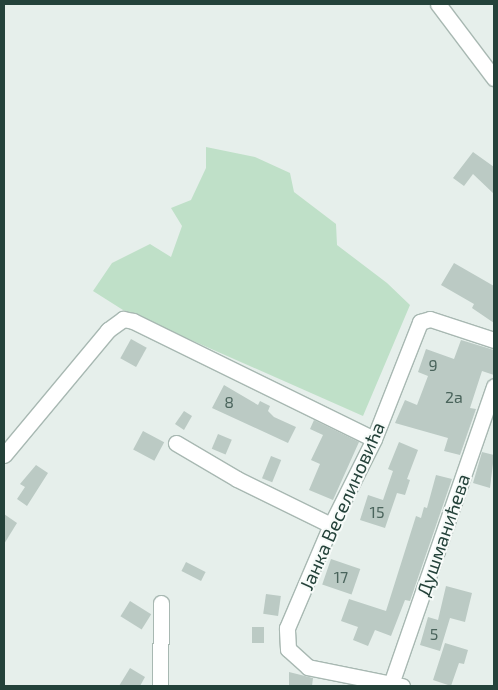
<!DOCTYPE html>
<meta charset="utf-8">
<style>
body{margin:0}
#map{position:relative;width:498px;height:690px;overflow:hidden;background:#e6efeb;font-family:"Exo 2",sans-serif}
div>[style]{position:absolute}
.green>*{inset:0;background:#bfe0c8}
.building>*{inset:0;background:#bbcac4;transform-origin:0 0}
.roads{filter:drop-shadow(1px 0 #a8b8b2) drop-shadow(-1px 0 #a8b8b2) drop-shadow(0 1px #a8b8b2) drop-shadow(0 -1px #a8b8b2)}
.minor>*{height:15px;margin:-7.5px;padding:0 7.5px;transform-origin:7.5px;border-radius:7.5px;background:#fff}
span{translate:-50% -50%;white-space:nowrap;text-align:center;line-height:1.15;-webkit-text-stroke:4px #f7fbf9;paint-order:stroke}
.number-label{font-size:16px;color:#4a645c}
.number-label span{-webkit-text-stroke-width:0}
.street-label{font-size:19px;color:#24423a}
.frame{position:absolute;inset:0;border:5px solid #24423a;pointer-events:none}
</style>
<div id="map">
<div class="green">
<div style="clip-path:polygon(206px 147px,255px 157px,290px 173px,294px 192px,336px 224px,337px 245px,387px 283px,410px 305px,363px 416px,123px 310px,93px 291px,112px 263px,150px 244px,171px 257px,182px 226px,171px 208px,191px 200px,206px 168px)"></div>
</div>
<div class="building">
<div style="clip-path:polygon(473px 152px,494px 167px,494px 194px,473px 174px,464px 186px,453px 178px)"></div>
<div style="clip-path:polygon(454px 263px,494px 286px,494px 323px,472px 308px,474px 304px,441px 285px)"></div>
<div style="left:131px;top:339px;width:18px;height:22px;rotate:29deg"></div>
<div style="clip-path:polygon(461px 340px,494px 350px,494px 375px,482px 371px,470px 408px,476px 409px,460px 455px,444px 451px,448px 438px,395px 423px,405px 400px,417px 405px,428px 376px,418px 372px,426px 349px,454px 359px)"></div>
<div style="clip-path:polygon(224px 385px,258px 405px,260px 401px,270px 406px,268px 411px,274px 417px,296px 427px,288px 443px,212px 408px)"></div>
<div style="clip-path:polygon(184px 411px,192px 416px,184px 430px,175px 424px)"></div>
<div style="clip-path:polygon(314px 420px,359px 442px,333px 500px,309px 490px,320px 464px,311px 460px,323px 435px,310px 429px)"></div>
<div style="left:143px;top:431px;width:24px;height:21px;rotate:28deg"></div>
<div style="left:218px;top:434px;width:15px;height:16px;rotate:23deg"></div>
<div style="clip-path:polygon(399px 442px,418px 450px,407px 479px,410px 480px,405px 495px,397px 493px,385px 528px,360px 520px,368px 495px,383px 500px,393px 471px,388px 469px)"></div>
<div style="clip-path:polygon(482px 452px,494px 455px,490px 488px,473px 483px)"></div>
<div style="left:271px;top:456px;width:11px;height:24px;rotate:22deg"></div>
<div style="clip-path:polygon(36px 465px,48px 473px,27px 506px,17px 499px,25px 487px,20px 484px)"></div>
<div style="clip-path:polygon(436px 475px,452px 479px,410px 601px,405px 600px,391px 636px,375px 630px,368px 646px,353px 640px,358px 627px,341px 621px,349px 599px,386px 611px,416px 516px,421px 518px,424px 507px,427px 508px)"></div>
<div style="clip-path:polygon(4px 514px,17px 523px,4px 544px)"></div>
<div style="left:331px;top:559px;width:31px;height:27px;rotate:19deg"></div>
<div style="left:186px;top:562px;width:22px;height:10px;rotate:27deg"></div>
<div style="clip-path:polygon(446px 586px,472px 593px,465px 622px,450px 618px,440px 651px,420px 645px,428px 617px,438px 620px)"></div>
<div style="left:266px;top:594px;width:15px;height:20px;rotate:8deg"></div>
<div style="left:130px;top:601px;width:25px;height:18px;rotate:32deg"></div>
<div style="left:252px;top:627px;width:12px;height:16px"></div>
<div style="clip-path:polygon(445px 643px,468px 650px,464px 664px,459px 663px,451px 686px,433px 680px)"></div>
<div style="clip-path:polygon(130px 668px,145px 677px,140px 686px,119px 686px)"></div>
<div style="clip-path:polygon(289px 672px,313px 678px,312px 686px,289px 686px)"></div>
</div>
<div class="roads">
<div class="minor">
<div style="left:438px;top:4px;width:93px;rotate:52.9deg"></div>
<div style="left:176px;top:443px;width:71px;rotate:30.5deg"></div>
<div style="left:237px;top:479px;width:105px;rotate:26.1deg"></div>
<div style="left:4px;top:455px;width:163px;rotate:-50.2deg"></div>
<div style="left:108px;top:330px;width:19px;rotate:-36deg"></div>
<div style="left:123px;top:319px;width:10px;rotate:11deg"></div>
<div style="left:133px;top:321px;width:268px;rotate:26.1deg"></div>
<div style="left:391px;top:684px;width:315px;rotate:-70.9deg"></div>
<div style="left:160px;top:686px;width:83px;rotate:-89.3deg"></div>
<div style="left:402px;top:686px;width:96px;rotate:-168.6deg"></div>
<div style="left:308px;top:667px;width:27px;rotate:-138deg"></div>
<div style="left:288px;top:649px;width:21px;rotate:-93deg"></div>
<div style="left:287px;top:628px;width:112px;rotate:-66.9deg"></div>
<div style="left:331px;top:525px;width:96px;rotate:-63.4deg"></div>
<div style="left:374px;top:439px;width:126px;rotate:-68.5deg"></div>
<div style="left:420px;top:322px;width:10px;rotate:-17deg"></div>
<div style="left:430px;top:319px;width:67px;rotate:18.2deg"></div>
</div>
</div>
<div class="number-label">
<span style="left:433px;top:365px">9</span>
<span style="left:454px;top:397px">2a</span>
<span style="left:229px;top:402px">8</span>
<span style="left:377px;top:512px">15</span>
<span style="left:341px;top:577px">17</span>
<span style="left:434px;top:634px">5</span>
</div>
<div class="street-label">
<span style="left:342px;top:506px;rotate:-66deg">Јанка Веселиновића</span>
<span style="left:443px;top:535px;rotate:-71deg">Душманићева</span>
</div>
<div class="frame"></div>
</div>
